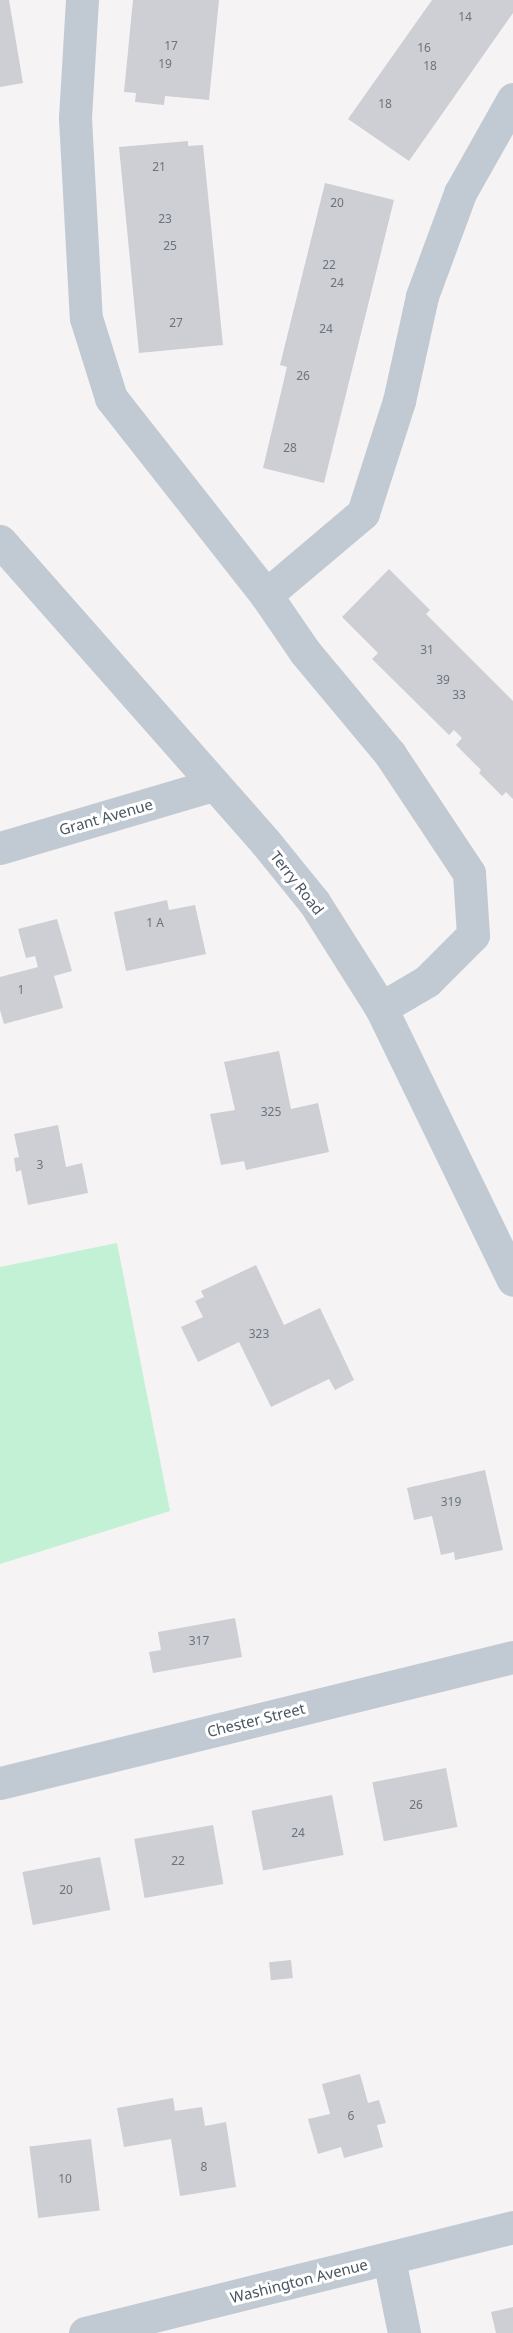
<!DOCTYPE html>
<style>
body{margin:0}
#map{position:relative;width:513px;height:2333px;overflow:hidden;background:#f5f3f3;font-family:"Noto Sans",sans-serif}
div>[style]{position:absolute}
.green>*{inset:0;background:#c3f1d5}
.building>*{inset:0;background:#cdcfd5;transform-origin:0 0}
.minor>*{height:33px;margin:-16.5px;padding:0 16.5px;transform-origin:16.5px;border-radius:16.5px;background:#c1cad2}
span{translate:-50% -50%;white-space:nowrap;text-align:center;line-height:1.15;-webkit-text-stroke:6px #fff;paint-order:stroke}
.number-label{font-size:12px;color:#6b747e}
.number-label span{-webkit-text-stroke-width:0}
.street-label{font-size:15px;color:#4a5661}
</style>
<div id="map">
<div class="green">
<div style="clip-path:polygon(117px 1243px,170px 1511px,0 1564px,0 1267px)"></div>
</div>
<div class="building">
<div style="clip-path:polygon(0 0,9px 0,23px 83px,0 87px)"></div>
<div style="clip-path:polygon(133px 0,219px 0,209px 100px,165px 96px,164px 105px,135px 102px,136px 93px,124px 92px)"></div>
<div style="clip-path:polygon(432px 0,513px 0,513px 13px,409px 161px,348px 119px)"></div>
<div style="clip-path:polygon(188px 141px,188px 146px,203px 145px,223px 345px,139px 353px,119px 147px)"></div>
<div style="clip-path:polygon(325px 183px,394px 200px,324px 483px,263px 468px,287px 367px,280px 365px)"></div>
<div style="clip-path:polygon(389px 569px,430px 610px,426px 614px,513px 701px,513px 799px,506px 792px,502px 796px,479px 773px,481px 770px,456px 745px,462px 738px,454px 730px,449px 735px,372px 659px,378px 653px,342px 617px)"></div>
<div style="clip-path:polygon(167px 900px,169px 910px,195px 905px,206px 954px,126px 971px,114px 912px)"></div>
<div style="clip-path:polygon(57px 919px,72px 971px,54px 976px,63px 1008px,4px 1024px,0 1010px,0 977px,38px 967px,35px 956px,26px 958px,18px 929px)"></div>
<div style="clip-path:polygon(279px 1051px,291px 1109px,318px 1103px,329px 1152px,246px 1170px,244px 1161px,221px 1165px,210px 1114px,235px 1110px,224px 1062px)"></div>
<div style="clip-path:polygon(58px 1125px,66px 1167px,82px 1163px,88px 1193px,28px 1205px,21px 1170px,16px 1172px,14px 1158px,19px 1157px,14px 1134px)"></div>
<div style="clip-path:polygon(256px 1265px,284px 1325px,320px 1308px,354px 1380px,335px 1390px,329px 1379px,271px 1407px,239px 1342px,198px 1362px,181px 1327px,203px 1317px,195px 1301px,204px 1297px,201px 1291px)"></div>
<div style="clip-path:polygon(485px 1470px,503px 1550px,455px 1560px,454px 1552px,441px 1555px,432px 1516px,414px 1520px,407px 1488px)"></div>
<div style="clip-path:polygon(235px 1618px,242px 1657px,153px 1673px,149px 1652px,161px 1650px,158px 1632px)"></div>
<div style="left:446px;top:1768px;width:60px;height:75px;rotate:79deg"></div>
<div style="left:332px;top:1795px;width:61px;height:82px;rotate:79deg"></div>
<div style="left:213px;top:1825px;width:60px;height:80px;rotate:80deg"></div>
<div style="left:100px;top:1857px;width:54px;height:79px;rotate:79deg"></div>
<div style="left:291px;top:1960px;width:18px;height:22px;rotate:84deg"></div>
<div style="clip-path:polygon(360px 2074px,368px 2103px,379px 2100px,386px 2123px,377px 2125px,383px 2147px,344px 2158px,341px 2147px,318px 2154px,308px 2119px,330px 2114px,322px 2084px)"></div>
<div style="clip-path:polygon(173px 2098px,175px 2111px,202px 2107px,205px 2126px,226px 2122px,236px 2187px,180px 2196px,171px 2139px,124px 2147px,117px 2108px)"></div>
<div style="left:91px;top:2139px;width:72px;height:62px;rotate:83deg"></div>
<div style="clip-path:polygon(513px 2307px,513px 2333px,496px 2333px,491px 2312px)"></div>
</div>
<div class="minor">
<div style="left:82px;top:0;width:118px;rotate:93.4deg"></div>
<div style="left:75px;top:118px;width:200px;rotate:86.9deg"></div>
<div style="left:86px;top:318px;width:84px;rotate:72.6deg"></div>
<div style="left:111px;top:398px;width:251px;rotate:51.8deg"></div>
<div style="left:0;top:541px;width:402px;rotate:48.6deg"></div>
<div style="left:266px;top:843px;width:76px;rotate:50.9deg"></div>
<div style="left:314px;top:902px;width:125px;rotate:57.7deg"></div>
<div style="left:381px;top:1008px;width:302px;rotate:64.1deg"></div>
<div style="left:0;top:848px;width:222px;rotate:-16.5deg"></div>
<div style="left:381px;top:1008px;width:53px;rotate:-30.4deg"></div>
<div style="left:427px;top:981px;width:65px;rotate:-45deg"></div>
<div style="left:473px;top:935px;width:62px;rotate:-93.7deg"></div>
<div style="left:469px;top:873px;width:143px;rotate:-123.6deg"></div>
<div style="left:390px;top:754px;width:133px;rotate:-129.8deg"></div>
<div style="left:305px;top:652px;width:69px;rotate:-124.4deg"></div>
<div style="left:266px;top:595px;width:127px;rotate:-40.2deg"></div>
<div style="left:363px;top:513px;width:118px;rotate:-72.2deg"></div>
<div style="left:399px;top:401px;width:107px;rotate:-77.6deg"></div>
<div style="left:422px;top:296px;width:110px;rotate:-69.7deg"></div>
<div style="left:460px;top:193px;width:108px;rotate:-60.6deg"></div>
<div style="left:0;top:1783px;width:528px;rotate:-13.8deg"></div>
<div style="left:389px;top:2259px;width:76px;rotate:78.5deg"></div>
<div style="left:85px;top:2333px;width:441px;rotate:-13.9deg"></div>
</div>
<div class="number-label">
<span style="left:465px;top:17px">14</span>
<span style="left:171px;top:46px">17</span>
<span style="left:424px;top:48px">16</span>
<span style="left:165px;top:64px">19</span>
<span style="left:430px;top:66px">18</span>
<span style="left:385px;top:104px">18</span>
<span style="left:159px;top:167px">21</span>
<span style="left:337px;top:203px">20</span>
<span style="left:165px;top:219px">23</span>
<span style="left:170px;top:246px">25</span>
<span style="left:329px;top:265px">22</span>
<span style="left:337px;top:283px">24</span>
<span style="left:176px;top:323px">27</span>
<span style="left:326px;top:329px">24</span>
<span style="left:303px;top:376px">26</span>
<span style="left:290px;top:448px">28</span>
<span style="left:427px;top:650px">31</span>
<span style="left:443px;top:680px">39</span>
<span style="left:459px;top:695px">33</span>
<span style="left:155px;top:923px">1 A</span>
<span style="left:21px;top:990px">1</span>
<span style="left:271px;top:1112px">325</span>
<span style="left:40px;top:1165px">3</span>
<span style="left:259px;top:1334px">323</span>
<span style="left:451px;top:1502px">319</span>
<span style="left:199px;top:1641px">317</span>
<span style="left:416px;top:1805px">26</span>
<span style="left:298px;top:1833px">24</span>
<span style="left:178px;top:1861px">22</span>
<span style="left:66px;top:1890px">20</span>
<span style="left:351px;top:2116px">6</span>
<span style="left:204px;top:2167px">8</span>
<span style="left:65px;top:2179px">10</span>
</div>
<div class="street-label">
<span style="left:106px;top:817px;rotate:-16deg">Grant Avenue</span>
<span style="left:297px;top:883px;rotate:52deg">Terry Road</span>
<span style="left:256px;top:1720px;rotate:-14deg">Chester Street</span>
<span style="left:299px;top:2281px;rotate:-14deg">Washington Avenue</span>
</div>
</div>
